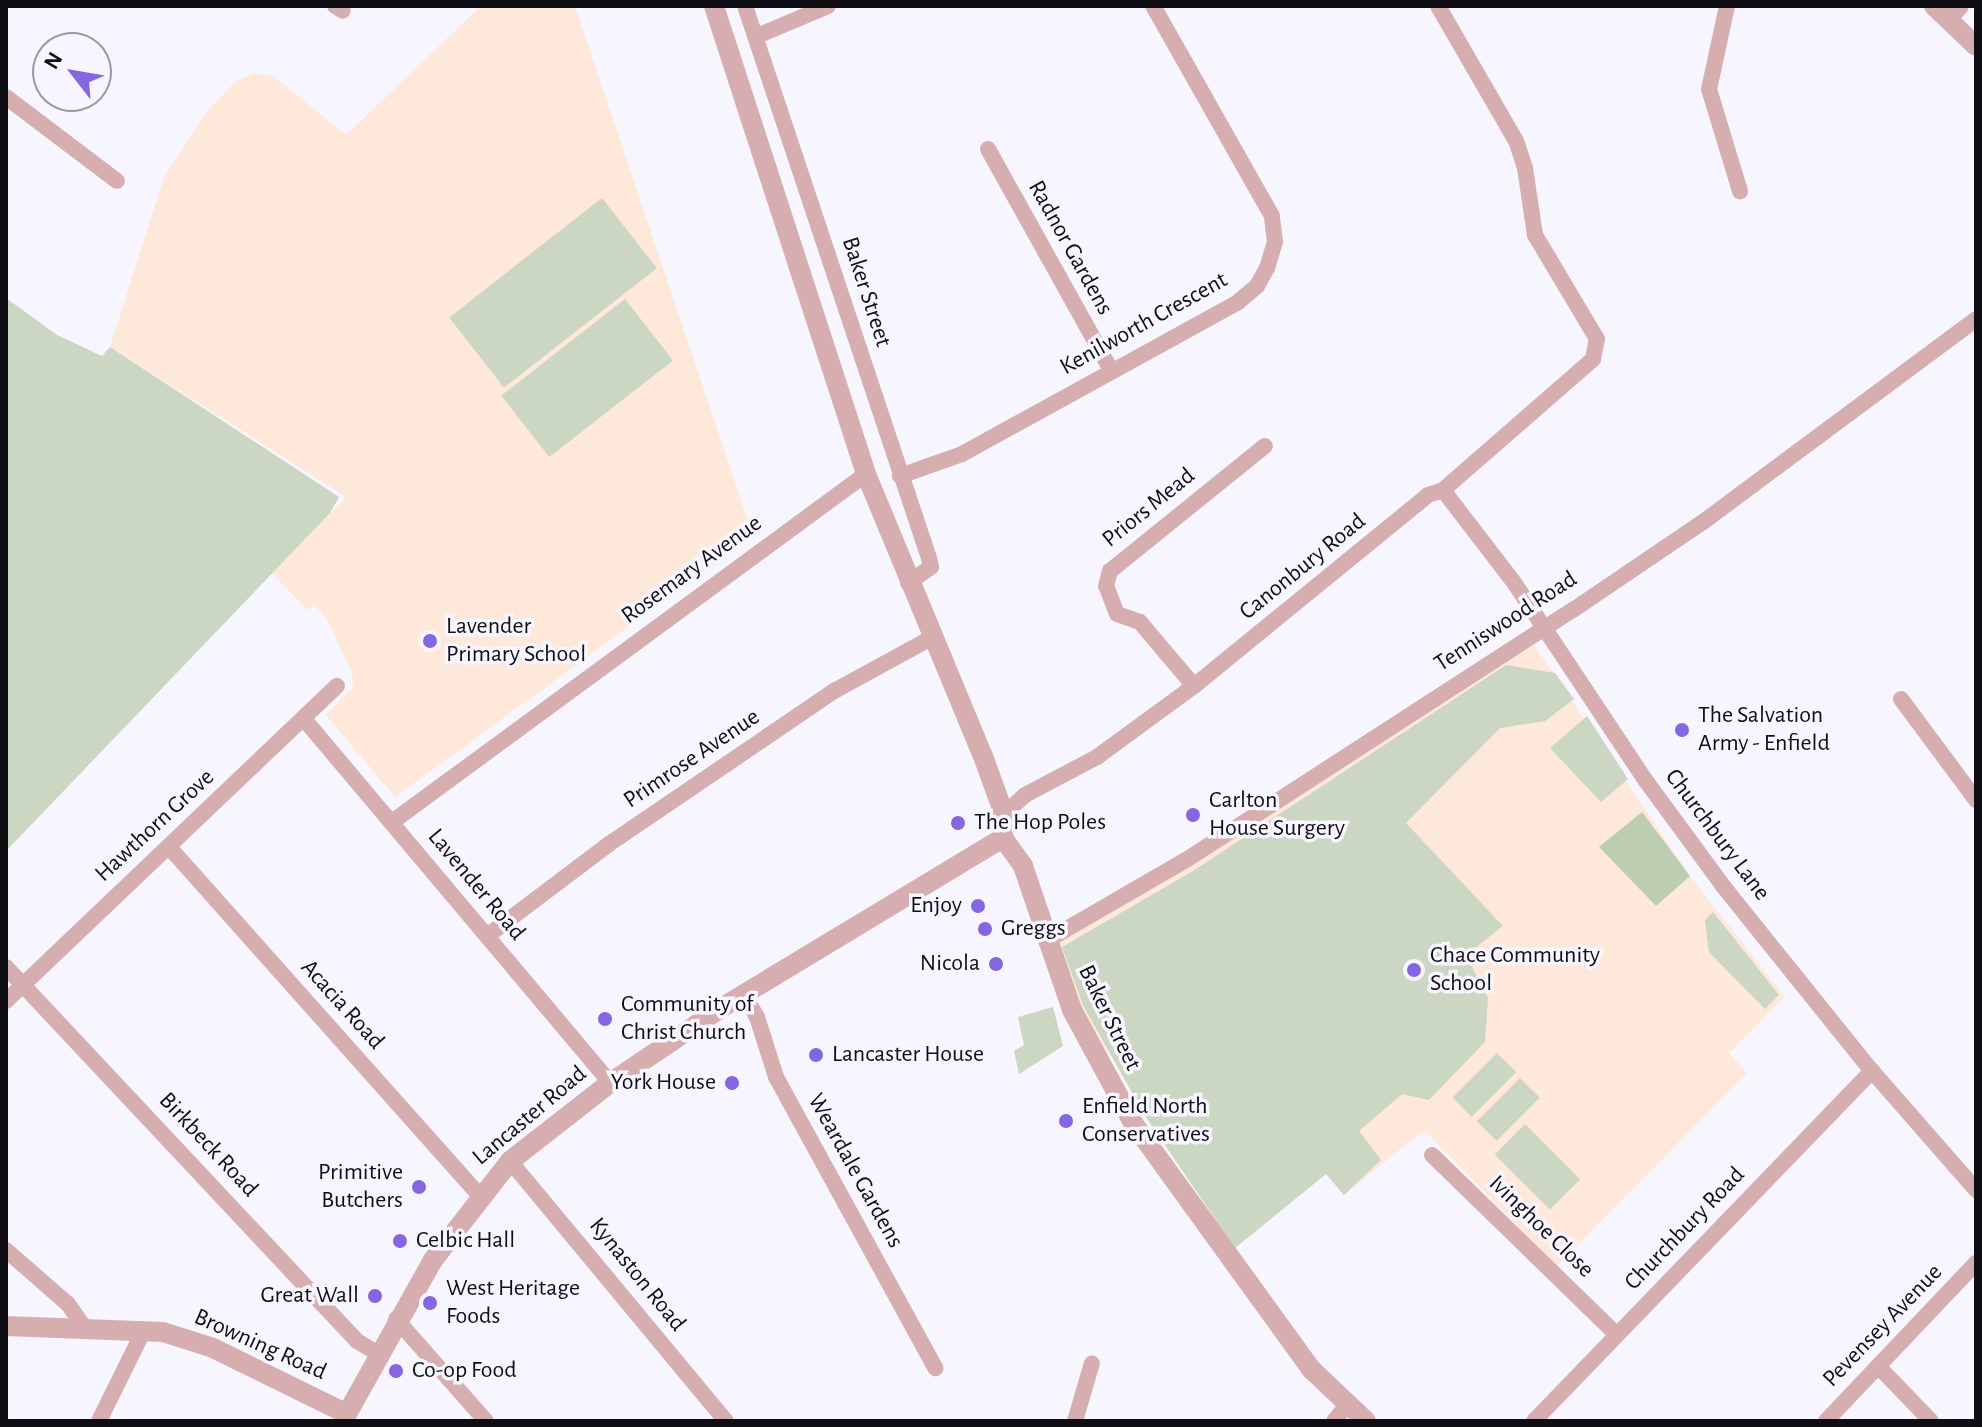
<!DOCTYPE html>
<style>
body{margin:0}
#map{position:relative;width:1982px;height:1427px;overflow:hidden;background:#f7f5fe;font-family:"Alegreya Sans",sans-serif}
div>[style]{position:absolute}
.education>*{inset:0;background:#fde8da}
.green>*{inset:0;background:#cbd6c3;transform-origin:0 0}
.forest>*{inset:0;background:#bdceb0}
.minor>*{height:16px;margin:-8px;padding:0 8px;transform-origin:8px;border-radius:8px;background:#d6aeaf}
.tertiary>*{height:20px;margin:-10px;padding:0 10px;transform-origin:10px;border-radius:10px;background:#d6aeaf}
.dots>*{width:22px;height:22px;translate:-50% -50%;box-sizing:border-box;border:4px solid #f7f5fe;border-radius:50%}
span{translate:-50% -50%;white-space:nowrap;text-align:center;line-height:1.15;-webkit-text-stroke:7px #f7f5fe;paint-order:stroke}
.street-label{font-size:24px;color:#0f0e15}
.poi-label{font-size:24px;color:#0f0e15}
.left{translate:0 -50%;text-align:left}
.right{translate:-100% -50%;text-align:right}
.frame{position:absolute;inset:0;border:8px solid #0f0e15;pointer-events:none}
.north{position:absolute;left:32px;top:32px;width:80px;height:80px;box-sizing:border-box;background:#f7f5fe;border:2px solid #9a99a1;border-radius:50%;rotate:301deg;font-size:22px;font-weight:700;line-height:32px;text-align:center;color:#0f0e15}
.north::after{content:'';display:block;margin:auto;width:28px;height:36px;background:#8466e1;clip-path:polygon(50% 0,100% 100%,50% 72%,0 100%)}
</style>
<div id="map">
<div class="education">
<div style="clip-path:polygon(481px 6px,575px 6px,753px 536px,395px 797px,326px 715px,353px 688px,351px 671px,328px 621px,314px 604px,307px 610px,272px 573px,346px 497px,110px 347px,164px 177px,206px 113px,235px 82px,253px 73px,273px 76px,346px 135px)"></div>
<div style="clip-path:polygon(1534px 645px,1690px 876px,1785px 997px,1729px 1053px,1747px 1073px,1557px 1266px,1424px 1130px,1344px 1195px,1326px 1174px,1235px 1248px,1077px 1004px,1053px 943px)"></div>
</div>
<div class="green">
<div style="left:602px;top:198px;width:89px;height:194px;rotate:52deg"></div>
<div style="clip-path:polygon(6px 298px,57px 335px,102px 356px,110px 347px,339px 497px,330px 513px,8px 849px)"></div>
<div style="left:625px;top:299px;width:78px;height:157px;rotate:52deg"></div>
<div style="clip-path:polygon(1506px 665px,1555px 673px,1574px 699px,1545px 721px,1500px 728px,1406px 823px,1503px 926px,1466px 955px,1488px 998px,1485px 1042px,1429px 1100px,1402px 1094px,1359px 1131px,1381px 1160px,1344px 1195px,1326px 1174px,1235px 1248px,1145px 1116px,1083px 1005px,1062px 947px,1193px 871px)"></div>
<div style="clip-path:polygon(1587px 716px,1628px 779px,1601px 802px,1550px 748px)"></div>
<div style="clip-path:polygon(1713px 912px,1779px 995px,1765px 1009px,1709px 952px,1705px 920px)"></div>
<div style="clip-path:polygon(1053px 1007px,1063px 1046px,1019px 1074px,1014px 1051px,1024px 1045px,1018px 1017px)"></div>
<div style="left:1497px;top:1053px;width:27px;height:63px;rotate:45deg"></div>
<div style="left:1520px;top:1078px;width:28px;height:61px;rotate:45deg"></div>
<div style="left:1525px;top:1124px;width:78px;height:43px;rotate:45deg"></div>
</div>
<div class="forest">
<div style="clip-path:polygon(1642px 812px,1690px 876px,1656px 906px,1599px 847px)"></div>
</div>
<div class="minor">
<div style="left:335px;top:6px;width:9px;rotate:32deg"></div>
<div style="left:745px;top:6px;width:582px;rotate:71.57deg"></div>
<div style="left:929px;top:558px;width:9px;rotate:77deg"></div>
<div style="left:931px;top:567px;width:28px;rotate:145deg"></div>
<div style="left:1727px;top:6px;width:85px;rotate:102.2deg"></div>
<div style="left:1709px;top:89px;width:107px;rotate:73.1deg"></div>
<div style="left:1949px;top:20px;width:18px;rotate:-49deg"></div>
<div style="left:757px;top:36px;width:77px;rotate:-22.9deg"></div>
<div style="left:6px;top:97px;width:139px;rotate:37.1deg"></div>
<div style="left:988px;top:149px;width:253px;rotate:60.9deg"></div>
<div style="left:900px;top:476px;width:66px;rotate:-19.5deg"></div>
<div style="left:962px;top:454px;width:315px;rotate:-28.8deg"></div>
<div style="left:1238px;top:302px;width:25px;rotate:-40deg"></div>
<div style="left:1257px;top:286px;width:21px;rotate:-61deg"></div>
<div style="left:1267px;top:268px;width:27px;rotate:-73deg"></div>
<div style="left:1275px;top:242px;width:26px;rotate:-97deg"></div>
<div style="left:1272px;top:216px;width:241px;rotate:-119.5deg"></div>
<div style="left:1443px;top:490px;width:118px;rotate:52.5deg"></div>
<div style="left:1515px;top:584px;width:237px;rotate:56.4deg"></div>
<div style="left:1646px;top:781px;width:130px;rotate:53.7deg"></div>
<div style="left:1723px;top:886px;width:238px;rotate:51.2deg"></div>
<div style="left:1872px;top:1071px;width:158px;rotate:48.8deg"></div>
<div style="left:1194px;top:686px;width:84px;rotate:-130.2deg"></div>
<div style="left:1140px;top:622px;width:24px;rotate:-161deg"></div>
<div style="left:1117px;top:614px;width:30px;rotate:-111deg"></div>
<div style="left:1106px;top:586px;width:16px;rotate:-75deg"></div>
<div style="left:1110px;top:571px;width:199px;rotate:-38.9deg"></div>
<div style="left:1901px;top:699px;width:126px;rotate:53.4deg"></div>
<div style="left:304px;top:719px;width:476px;rotate:49.9deg"></div>
<div style="left:1004px;top:814px;width:28px;rotate:-42deg"></div>
<div style="left:1025px;top:795px;width:81px;rotate:-27.8deg"></div>
<div style="left:1097px;top:757px;width:120px;rotate:-36.2deg"></div>
<div style="left:1194px;top:686px;width:302px;rotate:-39.2deg"></div>
<div style="left:1428px;top:495px;width:16px;rotate:-18deg"></div>
<div style="left:1443px;top:490px;width:199px;rotate:-41.1deg"></div>
<div style="left:1593px;top:359px;width:20px;rotate:-79deg"></div>
<div style="left:1597px;top:339px;width:121px;rotate:-120.8deg"></div>
<div style="left:1535px;top:235px;width:68px;rotate:-98.5deg"></div>
<div style="left:1525px;top:168px;width:28px;rotate:-108deg"></div>
<div style="left:1516px;top:141px;width:156px;rotate:-120deg"></div>
<div style="left:392px;top:822px;width:588px;rotate:-36.29deg"></div>
<div style="left:169px;top:847px;width:466px;rotate:48.3deg"></div>
<div style="left:487px;top:936px;width:153px;rotate:-37deg"></div>
<div style="left:609px;top:844px;width:274px;rotate:-34.2deg"></div>
<div style="left:836px;top:690px;width:111px;rotate:-28.7deg"></div>
<div style="left:1046px;top:941px;width:162px;rotate:-30.1deg"></div>
<div style="left:1186px;top:860px;width:461px;rotate:-32.9deg"></div>
<div style="left:1573px;top:610px;width:157px;rotate:-34.1deg"></div>
<div style="left:1703px;top:522px;width:340px;rotate:-36.6deg"></div>
<div style="left:6px;top:967px;width:513px;rotate:46.82deg"></div>
<div style="left:357px;top:1341px;width:23px;rotate:31deg"></div>
<div style="left:743px;top:993px;width:28px;rotate:60deg"></div>
<div style="left:757px;top:1017px;width:63px;rotate:72.4deg"></div>
<div style="left:776px;top:1077px;width:332px;rotate:61.3deg"></div>
<div style="left:6px;top:1001px;width:457px;rotate:-43.6deg"></div>
<div style="left:1432px;top:1155px;width:257px;rotate:44.2deg"></div>
<div style="left:510px;top:1161px;width:338px;rotate:50.3deg"></div>
<div style="left:6px;top:1250px;width:82px;rotate:41.1deg"></div>
<div style="left:68px;top:1304px;width:29px;rotate:55deg"></div>
<div style="left:396px;top:1319px;width:136px;rotate:48.6deg"></div>
<div style="left:1878px;top:1366px;width:76px;rotate:46.1deg"></div>
<div style="left:99px;top:1421px;width:90px;rotate:-63.7deg"></div>
<div style="left:139px;top:1340px;width:11px;rotate:-90deg"></div>
<div style="left:1075px;top:1421px;width:60px;rotate:-73.7deg"></div>
<div style="left:1334px;top:1421px;width:21px;rotate:-51deg"></div>
<div style="left:1534px;top:1421px;width:487px;rotate:-46deg"></div>
<div style="left:1826px;top:1421px;width:218px;rotate:-46.5deg"></div>
</div>
<div class="tertiary">
<div style="left:714px;top:6px;width:492px;rotate:72deg"></div>
<div style="left:866px;top:474px;width:305px;rotate:67.5deg"></div>
<div style="left:983px;top:756px;width:62px;rotate:70.1deg"></div>
<div style="left:1004px;top:814px;width:24px;rotate:92deg"></div>
<div style="left:1003px;top:838px;width:34px;rotate:54deg"></div>
<div style="left:1023px;top:866px;width:152px;rotate:71.2deg"></div>
<div style="left:1072px;top:1010px;width:128px;rotate:61.6deg"></div>
<div style="left:1133px;top:1123px;width:305px;rotate:54.1deg"></div>
<div style="left:1312px;top:1370px;width:74px;rotate:43.4deg"></div>
<div style="left:1934px;top:6px;width:58px;rotate:43.6deg"></div>
<div style="left:6px;top:1326px;width:157px;rotate:2.2deg"></div>
<div style="left:163px;top:1332px;width:52px;rotate:17.7deg"></div>
<div style="left:213px;top:1348px;width:149px;rotate:26.2deg"></div>
<div style="left:343px;top:1421px;width:184px;rotate:-60.8deg"></div>
<div style="left:433px;top:1260px;width:125px;rotate:-52.1deg"></div>
<div style="left:510px;top:1161px;width:127px;rotate:-38deg"></div>
<div style="left:610px;top:1083px;width:134px;rotate:-34deg"></div>
<div style="left:721px;top:1008px;width:329px;rotate:-31.1deg"></div>
</div>
<div class="dots">
<div style="left:430px;top:641px;background:#8466e1"></div>
<div style="left:1682px;top:730px;background:#8466e1"></div>
<div style="left:1193px;top:815px;background:#8466e1"></div>
<div style="left:958px;top:823px;background:#8466e1"></div>
<div style="left:978px;top:906px;background:#8466e1"></div>
<div style="left:985px;top:929px;background:#8466e1"></div>
<div style="left:996px;top:964px;background:#8466e1"></div>
<div style="left:1414px;top:970px;background:#8466e1"></div>
<div style="left:605px;top:1019px;background:#8466e1"></div>
<div style="left:816px;top:1055px;background:#8466e1"></div>
<div style="left:732px;top:1083px;background:#8466e1"></div>
<div style="left:1066px;top:1121px;background:#8466e1"></div>
<div style="left:419px;top:1187px;background:#8466e1"></div>
<div style="left:400px;top:1241px;background:#8466e1"></div>
<div style="left:375px;top:1296px;background:#8466e1"></div>
<div style="left:430px;top:1303px;background:#8466e1"></div>
<div style="left:396px;top:1371px;background:#8466e1"></div>
</div>
<div class="street-label">
<span style="left:1070px;top:248px;rotate:61deg">Radnor Gardens</span>
<span style="left:866px;top:292px;rotate:72deg">Baker Street</span>
<span style="left:1144px;top:324px;rotate:-29deg">Kenilworth Crescent</span>
<span style="left:1149px;top:508px;rotate:-39deg">Priors Mead</span>
<span style="left:1303px;top:567px;rotate:-39deg">Canonbury Road</span>
<span style="left:692px;top:570px;rotate:-36deg">Rosemary Avenue</span>
<span style="left:1506px;top:622px;rotate:-33deg">Tenniswood Road</span>
<span style="left:692px;top:759px;rotate:-34deg">Primrose Avenue</span>
<span style="left:155px;top:826px;rotate:-43deg">Hawthorn Grove</span>
<span style="left:1717px;top:835px;rotate:53deg">Churchbury Lane</span>
<span style="left:476px;top:885px;rotate:50deg">Lavender Road</span>
<span style="left:342px;top:1005px;rotate:48deg">Acacia Road</span>
<span style="left:1109px;top:1018px;rotate:64deg">Baker Street</span>
<span style="left:530px;top:1116px;rotate:-40deg">Lancaster Road</span>
<span style="left:208px;top:1145px;rotate:47deg">Birkbeck Road</span>
<span style="left:855px;top:1171px;rotate:61deg">Weardale Gardens</span>
<span style="left:1541px;top:1227px;rotate:44deg">Ivinghoe Close</span>
<span style="left:1685px;top:1229px;rotate:-46deg">Churchbury Road</span>
<span style="left:637px;top:1275px;rotate:51deg">Kynaston Road</span>
<span style="left:1883px;top:1326px;rotate:-46deg">Pevensey Avenue</span>
<span style="left:260px;top:1345px;rotate:24deg">Browning Road</span>
</div>
<div class="poi-label">
<span class="left" style="left:446px;top:641px">Lavender<br>Primary School</span>
<span class="left" style="left:1698px;top:730px">The Salvation<br>Army - Enfield</span>
<span class="left" style="left:1209px;top:815px">Carlton<br>House Surgery</span>
<span class="left" style="left:974px;top:823px">The Hop Poles</span>
<span class="right" style="left:962px;top:906px">Enjoy</span>
<span class="left" style="left:1001px;top:929px">Greggs</span>
<span class="left" style="left:1430px;top:970px">Chace Community<br>School</span>
<span class="right" style="left:980px;top:964px">Nicola</span>
<span class="left" style="left:621px;top:1019px">Community of<br>Christ Church</span>
<span class="left" style="left:832px;top:1055px">Lancaster House</span>
<span class="right" style="left:716px;top:1083px">York House</span>
<span class="left" style="left:1082px;top:1121px">Enfield North<br>Conservatives</span>
<span class="right" style="left:403px;top:1187px">Primitive<br>Butchers</span>
<span class="left" style="left:416px;top:1241px">Celbic Hall</span>
<span class="left" style="left:446px;top:1303px">West Heritage<br>Foods</span>
<span class="right" style="left:359px;top:1296px">Great Wall</span>
<span class="left" style="left:412px;top:1371px">Co-op Food</span>
</div>
<div class="frame"></div>
<div class="north">N</div>
</div>
